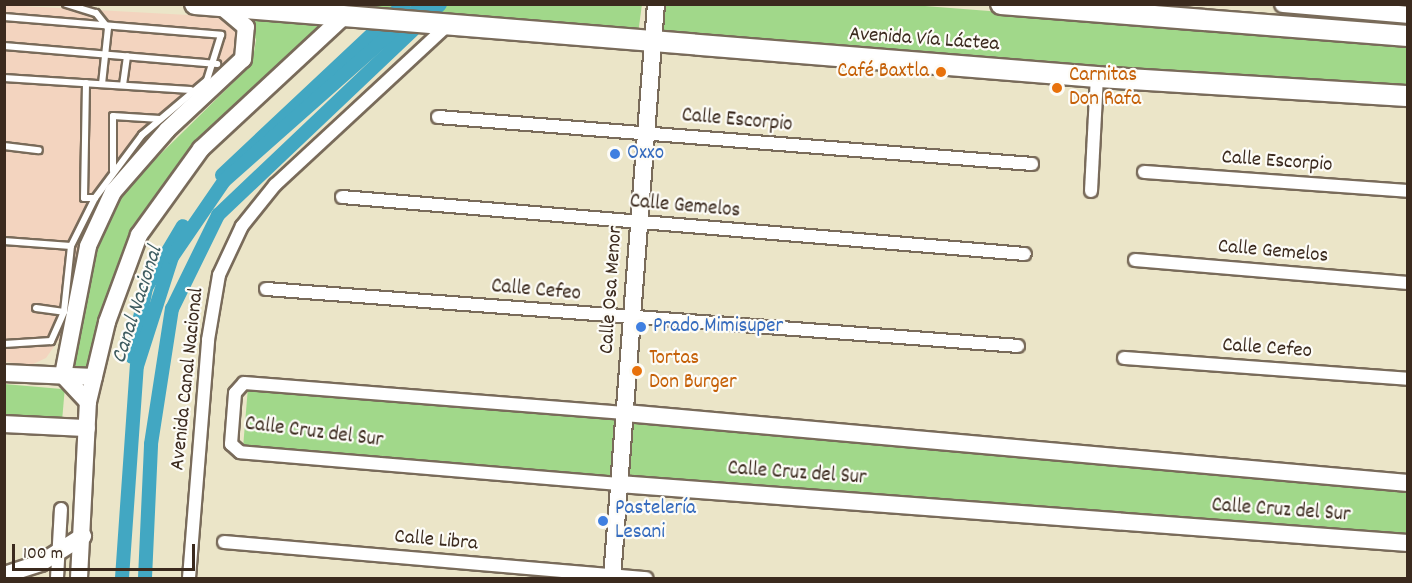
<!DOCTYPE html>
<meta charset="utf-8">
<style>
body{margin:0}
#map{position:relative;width:1412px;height:583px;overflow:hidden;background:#ebe5c8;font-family:Dekko,sans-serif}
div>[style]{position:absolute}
.built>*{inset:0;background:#f3d4bf}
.green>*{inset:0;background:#a1d88a;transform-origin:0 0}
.canal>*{height:14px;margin:-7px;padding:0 7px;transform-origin:7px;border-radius:7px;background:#42a7c2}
.roads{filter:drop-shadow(2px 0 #796b5a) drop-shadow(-2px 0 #796b5a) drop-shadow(0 2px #796b5a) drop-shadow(0 -2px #796b5a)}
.lane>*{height:6px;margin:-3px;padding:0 3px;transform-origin:3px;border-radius:3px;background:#fff}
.street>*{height:12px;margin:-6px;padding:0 6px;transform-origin:6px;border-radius:6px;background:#fff}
.secondary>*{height:16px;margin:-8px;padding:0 8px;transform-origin:8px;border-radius:8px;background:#fff}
.primary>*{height:20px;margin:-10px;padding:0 10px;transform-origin:10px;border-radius:10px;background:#fff}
.dots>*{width:16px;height:16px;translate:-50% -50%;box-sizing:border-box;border:3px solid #fdfcf7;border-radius:50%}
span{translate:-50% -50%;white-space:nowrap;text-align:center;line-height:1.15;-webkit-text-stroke:4.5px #fdfcf7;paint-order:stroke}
.street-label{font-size:21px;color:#3b2a1e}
.food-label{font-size:21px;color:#c56008}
.right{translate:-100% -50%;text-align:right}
.left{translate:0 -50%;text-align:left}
.shop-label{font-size:21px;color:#366cbe}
.water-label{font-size:22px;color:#3e5c60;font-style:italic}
.frame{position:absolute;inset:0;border:6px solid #3b2a1e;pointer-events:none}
.scale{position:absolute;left:12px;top:544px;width:183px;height:27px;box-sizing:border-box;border:3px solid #3b2a1e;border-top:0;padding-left:8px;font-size:18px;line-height:21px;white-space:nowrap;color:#3b2a1e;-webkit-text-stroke:4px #fdfcf7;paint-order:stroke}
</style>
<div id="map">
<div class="built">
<div style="clip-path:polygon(4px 5px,225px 17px,239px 28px,239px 53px,171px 116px,108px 189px,82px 243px,64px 332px,46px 358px,31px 365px,5px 362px)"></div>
</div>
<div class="green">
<div style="clip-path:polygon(642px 4px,638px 34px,318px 5px)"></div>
<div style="clip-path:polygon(665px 5px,912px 5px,1407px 43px,1407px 93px,662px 41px)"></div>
<div style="clip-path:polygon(246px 14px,324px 21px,192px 154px,135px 235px,85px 373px,70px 370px,87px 275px,120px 194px,252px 64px,256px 40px)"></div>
<div style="left:4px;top:384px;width:61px;height:33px;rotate:5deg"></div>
<div style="clip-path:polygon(248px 387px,1407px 486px,1407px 538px,243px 448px)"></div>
</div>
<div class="canal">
<div style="left:222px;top:175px;width:250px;rotate:-43.2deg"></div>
<div style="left:132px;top:357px;width:70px;rotate:-78.5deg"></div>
<div style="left:146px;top:288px;width:72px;rotate:-59.2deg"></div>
<div style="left:122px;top:578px;width:213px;rotate:-86deg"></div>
<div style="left:137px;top:366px;width:114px;rotate:-72.2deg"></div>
<div style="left:172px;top:257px;width:92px;rotate:-55.6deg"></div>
<div style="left:224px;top:181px;width:267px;rotate:-41.5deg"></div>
<div style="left:145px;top:578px;width:134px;rotate:-87.4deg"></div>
<div style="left:151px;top:444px;width:137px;rotate:-81.2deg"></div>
<div style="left:172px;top:309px;width:105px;rotate:-63.9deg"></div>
<div style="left:218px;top:215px;width:306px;rotate:-43.5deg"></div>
</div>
<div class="roads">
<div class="lane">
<div style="left:66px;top:4px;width:31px;rotate:17deg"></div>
<div style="left:96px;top:13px;width:19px;rotate:51deg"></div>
<div style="left:108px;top:28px;width:56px;rotate:96.1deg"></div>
<div style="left:4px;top:17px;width:218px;rotate:4.7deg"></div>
<div style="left:221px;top:35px;width:47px;rotate:107.3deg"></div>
<div style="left:207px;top:80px;width:85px;rotate:139.8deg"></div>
<div style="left:142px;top:135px;width:79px;rotate:126.7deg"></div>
<div style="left:95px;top:198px;width:11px;rotate:180deg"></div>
<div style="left:84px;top:198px;width:115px;rotate:-89deg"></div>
<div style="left:4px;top:46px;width:214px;rotate:4.8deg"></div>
<div style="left:4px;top:78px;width:187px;rotate:3.7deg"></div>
<div style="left:123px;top:85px;width:29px;rotate:-82deg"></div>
<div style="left:4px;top:146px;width:35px;rotate:7deg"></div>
<div style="left:113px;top:171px;width:55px;rotate:-90deg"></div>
<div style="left:113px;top:116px;width:47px;rotate:3.7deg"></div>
<div style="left:4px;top:241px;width:67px;rotate:4.3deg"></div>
<div style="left:71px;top:246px;width:66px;rotate:96.1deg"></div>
<div style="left:64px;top:312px;width:32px;rotate:114deg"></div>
<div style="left:51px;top:341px;width:47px;rotate:176.3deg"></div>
<div style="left:71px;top:246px;width:54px;rotate:-63.4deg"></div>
<div style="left:36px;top:308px;width:28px;rotate:8deg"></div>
</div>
<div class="street">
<div style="left:438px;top:117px;width:596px;rotate:4.52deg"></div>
<div style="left:1144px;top:172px;width:265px;rotate:4.1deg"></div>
<div style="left:1091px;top:191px;width:114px;rotate:-87deg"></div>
<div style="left:342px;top:197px;width:685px;rotate:4.77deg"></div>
<div style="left:1135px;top:260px;width:274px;rotate:4.8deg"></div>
<div style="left:266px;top:289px;width:754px;rotate:4.33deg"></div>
<div style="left:1124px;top:358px;width:285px;rotate:4.2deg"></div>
<div style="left:619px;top:484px;width:380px;rotate:-175.2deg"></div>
<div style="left:240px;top:452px;width:12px;rotate:-138deg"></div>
<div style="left:231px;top:444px;width:51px;rotate:-85.5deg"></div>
<div style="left:235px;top:393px;width:13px;rotate:-48deg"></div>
<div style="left:244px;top:383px;width:382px;rotate:4.5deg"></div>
<div style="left:224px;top:542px;width:424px;rotate:4.9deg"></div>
<div style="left:57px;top:578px;width:69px;rotate:-86.7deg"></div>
<div style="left:189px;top:578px;width:239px;rotate:-85.4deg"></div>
<div style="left:208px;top:340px;width:66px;rotate:-80.4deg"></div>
<div style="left:219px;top:275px;width:54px;rotate:-64.9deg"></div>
<div style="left:242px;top:226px;width:53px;rotate:-51.2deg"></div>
<div style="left:275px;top:185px;width:237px;rotate:-42.8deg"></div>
</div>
<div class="secondary">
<div style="left:1283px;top:4px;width:125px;rotate:5deg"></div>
<div style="left:4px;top:373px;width:90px;rotate:2.5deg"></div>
<div style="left:88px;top:402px;width:37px;rotate:-133deg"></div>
<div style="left:63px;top:375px;width:131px;rotate:-79deg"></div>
<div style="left:88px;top:246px;width:60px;rotate:-65.2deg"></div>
<div style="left:113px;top:192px;width:82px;rotate:-48.9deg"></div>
<div style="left:167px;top:130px;width:104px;rotate:-43.1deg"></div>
<div style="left:243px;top:59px;width:32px;rotate:-85deg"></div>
<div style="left:246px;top:27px;width:31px;rotate:-140deg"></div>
<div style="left:625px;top:413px;width:786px;rotate:5.11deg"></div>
<div style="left:4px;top:424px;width:83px;rotate:2.8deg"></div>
<div style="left:619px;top:484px;width:791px;rotate:4.28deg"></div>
<div style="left:4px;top:575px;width:39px;rotate:-18deg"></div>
<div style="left:41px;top:563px;width:50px;rotate:-32.7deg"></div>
<div style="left:79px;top:578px;width:176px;rotate:-87.1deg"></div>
<div style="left:88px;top:402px;width:82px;rotate:-76.6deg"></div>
<div style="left:107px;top:322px;width:93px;rotate:-69.8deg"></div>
<div style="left:139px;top:235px;width:106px;rotate:-54.2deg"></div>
<div style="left:201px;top:149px;width:195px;rotate:-42.9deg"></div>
<div style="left:612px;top:578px;width:576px;rotate:-85.62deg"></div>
</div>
<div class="primary">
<div style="left:195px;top:4px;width:905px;rotate:4.63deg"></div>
<div style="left:1097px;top:77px;width:312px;rotate:3.5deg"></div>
<div style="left:1001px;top:4px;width:408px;rotate:4.5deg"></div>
</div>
</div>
<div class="dots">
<div style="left:941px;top:72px;background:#e8710a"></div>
<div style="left:1057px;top:88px;background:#e8710a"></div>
<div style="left:615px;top:154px;background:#3f7fe0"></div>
<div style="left:641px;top:327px;background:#3f7fe0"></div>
<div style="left:637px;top:371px;background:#e8710a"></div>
<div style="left:603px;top:521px;background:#3f7fe0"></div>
</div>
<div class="street-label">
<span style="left:924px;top:40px;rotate:4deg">Avenida Vía Láctea</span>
<span style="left:737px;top:121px;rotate:5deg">Calle Escorpio</span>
<span style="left:1277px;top:162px;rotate:4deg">Calle Escorpio</span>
<span style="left:685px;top:207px;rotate:5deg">Calle Gemelos</span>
<span style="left:1273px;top:252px;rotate:5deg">Calle Gemelos</span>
<span style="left:612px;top:290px;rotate:-86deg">Calle Osa Menor</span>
<span style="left:536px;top:291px;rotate:5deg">Calle Cefeo</span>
<span style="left:1267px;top:349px;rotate:4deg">Calle Cefeo</span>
<span style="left:188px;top:379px;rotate:-84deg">Avenida Canal Nacional</span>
<span style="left:314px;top:433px;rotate:7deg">Calle Cruz del Sur</span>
<span style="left:797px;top:474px;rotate:4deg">Calle Cruz del Sur</span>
<span style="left:1281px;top:511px;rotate:4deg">Calle Cruz del Sur</span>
<span style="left:436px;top:541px;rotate:5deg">Calle Libra</span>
</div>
<div class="food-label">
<span class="right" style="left:929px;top:72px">Café Baxtla</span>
<span class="left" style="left:1069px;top:88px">Carnitas<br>Don Rafa</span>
<span class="left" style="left:649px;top:371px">Tortas<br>Don Burger</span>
</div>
<div class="shop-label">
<span class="left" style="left:627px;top:154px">Oxxo</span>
<span class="left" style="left:653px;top:327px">Prado Mimisuper</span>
<span class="left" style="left:615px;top:521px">Pastelería<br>Lesani</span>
</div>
<div class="water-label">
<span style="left:138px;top:305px;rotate:-72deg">Canal Nacional</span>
</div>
<div class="frame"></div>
<div class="scale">100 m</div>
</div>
